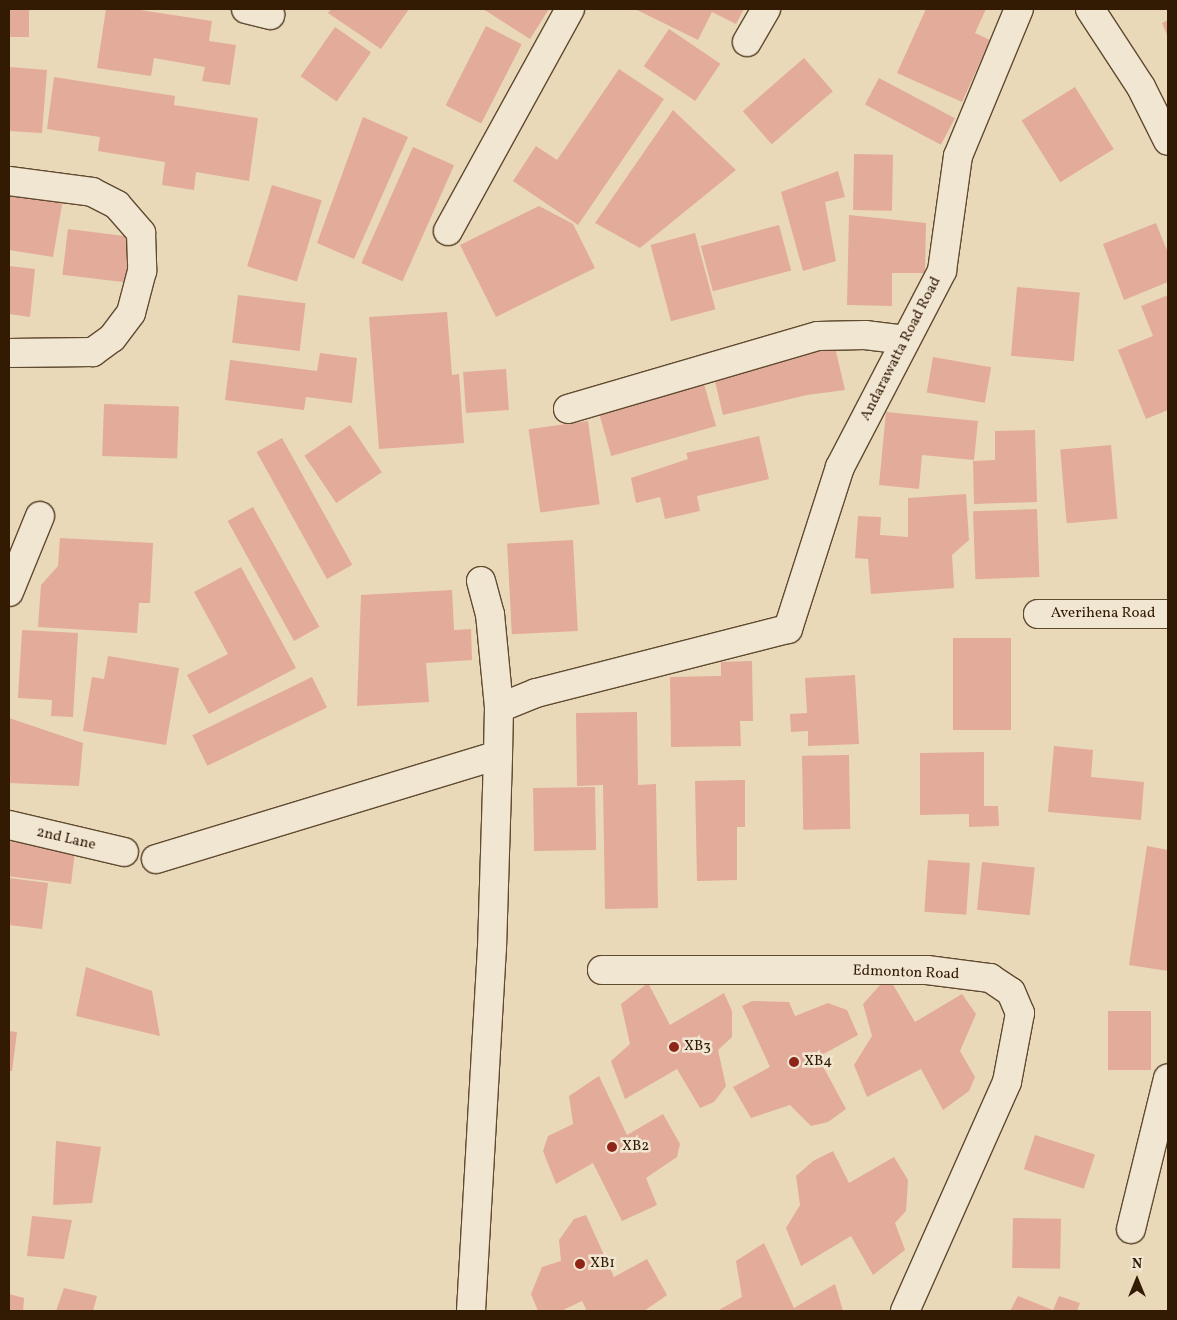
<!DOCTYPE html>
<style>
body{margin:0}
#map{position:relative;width:1177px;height:1320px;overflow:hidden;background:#e9d9b9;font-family:Vollkorn,serif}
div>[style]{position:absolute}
.building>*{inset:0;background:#e3ab9a;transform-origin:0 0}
.roads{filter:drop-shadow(1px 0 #604a30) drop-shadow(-1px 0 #604a30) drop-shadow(0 1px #604a30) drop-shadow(0 -1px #604a30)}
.street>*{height:28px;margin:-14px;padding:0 14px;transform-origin:14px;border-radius:14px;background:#f1e6d2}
.secondary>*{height:28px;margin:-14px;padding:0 14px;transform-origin:14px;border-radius:14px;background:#f1e6d2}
.dots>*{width:14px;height:14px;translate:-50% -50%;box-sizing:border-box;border:2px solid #f1e6d2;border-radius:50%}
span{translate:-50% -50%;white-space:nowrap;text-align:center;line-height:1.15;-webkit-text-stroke:5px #f1e6d2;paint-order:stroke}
.street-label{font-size:15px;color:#321a03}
.poi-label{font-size:15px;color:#321a03}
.left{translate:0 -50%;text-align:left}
.frame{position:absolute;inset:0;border:10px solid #321a03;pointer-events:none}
.north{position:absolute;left:1112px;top:1255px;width:50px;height:50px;-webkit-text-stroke:4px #f1e6d2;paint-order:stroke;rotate:0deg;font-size:14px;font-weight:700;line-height:20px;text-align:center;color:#321a03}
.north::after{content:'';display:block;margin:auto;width:18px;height:22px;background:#321a03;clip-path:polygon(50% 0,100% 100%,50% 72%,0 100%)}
</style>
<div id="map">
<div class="building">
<div style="left:9px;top:9px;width:20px;height:28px"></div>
<div style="clip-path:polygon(106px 9px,134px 9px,212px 21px,209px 41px,236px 45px,230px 85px,202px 81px,205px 67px,154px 58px,151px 76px,97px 68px)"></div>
<div style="clip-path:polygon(331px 9px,409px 9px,381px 49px,328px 13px)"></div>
<div style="clip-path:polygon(483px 9px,549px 9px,530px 39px)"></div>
<div style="clip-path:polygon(635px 9px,744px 9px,736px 24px,712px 12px,698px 40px)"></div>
<div style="clip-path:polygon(926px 9px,986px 9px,975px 33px,990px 40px,962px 102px,897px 73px)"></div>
<div style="clip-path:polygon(1168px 20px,1168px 37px,1162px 23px)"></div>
<div style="left:486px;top:26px;width:40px;height:89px;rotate:27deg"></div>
<div style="left:335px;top:27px;width:44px;height:60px;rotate:35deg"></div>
<div style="left:669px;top:29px;width:62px;height:45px;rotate:34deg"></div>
<div style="left:804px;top:58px;width:44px;height:81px;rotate:49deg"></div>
<div style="clip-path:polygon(9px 67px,47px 70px,42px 133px,9px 131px)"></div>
<div style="clip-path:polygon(619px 69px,664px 99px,578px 225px,513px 181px,536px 146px,557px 160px)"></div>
<div style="clip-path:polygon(54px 77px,175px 96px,174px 105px,258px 118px,249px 181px,196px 172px,194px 190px,162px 185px,165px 162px,98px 151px,100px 137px,47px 129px)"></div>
<div style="left:879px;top:78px;width:86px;height:30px;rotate:28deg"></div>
<div style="left:1075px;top:87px;width:73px;height:63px;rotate:58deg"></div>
<div style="clip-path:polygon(673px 110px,736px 170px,640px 248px,595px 223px)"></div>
<div style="clip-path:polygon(363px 117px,408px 137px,354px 259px,317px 243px)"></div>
<div style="left:413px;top:147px;width:45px;height:127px;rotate:24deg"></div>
<div style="left:854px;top:154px;width:39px;height:56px;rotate:1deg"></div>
<div style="clip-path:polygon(838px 171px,845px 197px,825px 202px,836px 261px,803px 271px,781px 192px)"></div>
<div style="left:272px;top:185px;width:52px;height:85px;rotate:17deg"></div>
<div style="clip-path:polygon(9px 190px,63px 199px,53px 257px,9px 250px)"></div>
<div style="clip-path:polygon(539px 206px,573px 224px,595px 268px,496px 317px,460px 245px)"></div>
<div style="clip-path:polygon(849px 215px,926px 223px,925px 273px,892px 273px,892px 306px,847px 305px)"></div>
<div style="clip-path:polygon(1156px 223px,1168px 253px,1168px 282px,1124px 300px,1103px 244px)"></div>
<div style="left:779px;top:225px;width:47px;height:81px;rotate:75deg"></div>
<div style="left:68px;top:229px;width:65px;height:46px;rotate:7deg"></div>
<div style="left:695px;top:233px;width:79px;height:46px;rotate:75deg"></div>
<div style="clip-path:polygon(9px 266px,35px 269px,30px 317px,9px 314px)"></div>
<div style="left:1017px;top:287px;width:63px;height:69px;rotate:5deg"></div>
<div style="left:238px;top:295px;width:68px;height:48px;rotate:7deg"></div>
<div style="clip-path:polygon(1168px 295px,1168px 410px,1146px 419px,1118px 350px,1153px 336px,1141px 306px)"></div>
<div style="clip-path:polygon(447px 312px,452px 375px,459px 374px,464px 443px,379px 449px,369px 317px)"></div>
<div style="clip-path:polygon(833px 339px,845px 390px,807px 395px,723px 415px,714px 377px)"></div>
<div style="clip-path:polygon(320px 353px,357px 358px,352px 403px,306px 397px,304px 410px,225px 400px,230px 360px,317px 371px)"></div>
<div style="left:933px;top:357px;width:59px;height:36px;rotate:10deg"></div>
<div style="left:506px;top:369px;width:41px;height:43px;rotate:86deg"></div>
<div style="left:702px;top:377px;width:51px;height:109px;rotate:74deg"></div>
<div style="left:104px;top:404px;width:75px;height:52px;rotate:2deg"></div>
<div style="clip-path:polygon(886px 412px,978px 421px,974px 460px,922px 455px,919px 489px,879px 485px)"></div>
<div style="left:588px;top:421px;width:84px;height:60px;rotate:82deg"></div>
<div style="left:350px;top:425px;width:57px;height:55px;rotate:56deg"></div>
<div style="clip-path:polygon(1035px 430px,1037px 502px,974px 504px,973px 461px,995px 460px,995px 431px)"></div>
<div style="clip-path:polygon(759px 436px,769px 479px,697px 496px,700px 511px,665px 519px,660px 497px,636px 503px,631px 478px,688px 459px,686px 453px)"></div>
<div style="left:282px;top:438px;width:145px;height:29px;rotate:61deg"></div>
<div style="left:1111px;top:445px;width:74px;height:51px;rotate:85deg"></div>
<div style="clip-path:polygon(966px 494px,969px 540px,952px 555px,954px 588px,871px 594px,868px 559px,855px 558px,858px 516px,881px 517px,880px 535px,908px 537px,908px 498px)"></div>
<div style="left:253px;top:507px;width:137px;height:29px;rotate:61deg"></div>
<div style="left:1037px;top:509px;width:68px;height:64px;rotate:88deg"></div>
<div style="clip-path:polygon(60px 538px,153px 543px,150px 603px,139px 603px,137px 633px,38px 627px,41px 585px,58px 566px)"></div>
<div style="left:573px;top:540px;width:91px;height:66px;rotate:87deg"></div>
<div style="clip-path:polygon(241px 567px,296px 668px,209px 714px,187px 675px,228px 654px,194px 592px)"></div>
<div style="clip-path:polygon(452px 590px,454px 630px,471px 629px,472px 660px,426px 663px,429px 702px,357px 706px,361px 595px)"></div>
<div style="clip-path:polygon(22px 630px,78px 633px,73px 717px,51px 716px,52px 700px,18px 698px)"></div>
<div style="left:953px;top:638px;width:58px;height:92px"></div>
<div style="clip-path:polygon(108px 656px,179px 668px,166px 745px,83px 731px,92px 677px,104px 679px)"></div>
<div style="clip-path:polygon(752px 661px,753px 721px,740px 721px,741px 746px,671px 747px,670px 677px,721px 676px,721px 662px)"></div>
<div style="clip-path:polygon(855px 675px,859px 744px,808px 746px,808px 731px,791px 732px,790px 714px,807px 713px,805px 678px)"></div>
<div style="left:312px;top:677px;width:34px;height:133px;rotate:64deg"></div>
<div style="clip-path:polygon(637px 712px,638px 785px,656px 784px,658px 908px,605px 909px,603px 785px,577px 786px,576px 713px)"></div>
<div style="clip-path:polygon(9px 718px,83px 743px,79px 786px,9px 783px)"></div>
<div style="clip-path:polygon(1054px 746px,1093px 750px,1091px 777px,1144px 782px,1141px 820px,1048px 812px)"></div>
<div style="clip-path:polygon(984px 752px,984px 806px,998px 806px,999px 826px,969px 827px,969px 814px,920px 815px,920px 753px)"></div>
<div style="left:849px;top:755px;width:74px;height:47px;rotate:89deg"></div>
<div style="clip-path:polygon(745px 780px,745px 827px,737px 827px,737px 880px,697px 881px,695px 781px)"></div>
<div style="left:595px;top:787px;width:63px;height:62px;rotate:89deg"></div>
<div style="left:9px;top:839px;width:67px;height:37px;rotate:7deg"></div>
<div style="clip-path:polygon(1147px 846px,1168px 850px,1168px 971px,1129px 965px)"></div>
<div style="left:928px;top:860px;width:42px;height:52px;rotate:4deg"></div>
<div style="left:982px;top:862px;width:53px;height:48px;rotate:6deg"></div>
<div style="clip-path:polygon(9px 878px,48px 883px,42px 929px,9px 925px)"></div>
<div style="clip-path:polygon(86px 967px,152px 991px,160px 1036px,76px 1016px)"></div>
<div style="clip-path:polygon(888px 976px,915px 1022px,962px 994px,976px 1014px,960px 1051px,975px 1077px,969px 1091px,943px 1110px,921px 1069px,867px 1097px,854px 1065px,872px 1036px,863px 1004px)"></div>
<div style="clip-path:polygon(648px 983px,670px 1025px,724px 993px,732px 1011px,732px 1037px,718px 1050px,726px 1086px,714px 1102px,700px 1108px,677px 1069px,625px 1099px,611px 1061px,630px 1044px,621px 1004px)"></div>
<div style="clip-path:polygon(752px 1001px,789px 1002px,795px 1016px,828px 1003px,847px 1010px,858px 1035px,818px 1057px,846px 1109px,828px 1122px,811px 1126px,790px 1105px,751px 1118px,733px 1087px,770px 1067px,742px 1006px)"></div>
<div style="left:1108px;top:1011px;width:43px;height:59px"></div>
<div style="clip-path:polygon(9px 1031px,17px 1032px,12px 1071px,9px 1071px)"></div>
<div style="clip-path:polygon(599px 1076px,627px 1135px,663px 1114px,680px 1144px,677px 1157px,646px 1178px,657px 1205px,622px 1221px,593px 1163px,556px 1184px,543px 1151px,548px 1136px,573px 1124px,569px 1096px)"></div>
<div style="left:1035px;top:1135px;width:63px;height:36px;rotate:18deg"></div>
<div style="clip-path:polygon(56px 1141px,101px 1147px,92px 1203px,53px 1205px)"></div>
<div style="clip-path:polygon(833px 1151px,849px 1183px,894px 1157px,908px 1180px,906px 1211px,895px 1223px,905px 1250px,873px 1275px,851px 1236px,801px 1266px,786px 1228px,800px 1205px,796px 1176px,813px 1161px)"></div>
<div style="clip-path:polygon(586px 1215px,614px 1277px,647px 1259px,667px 1295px,644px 1311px,587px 1311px,582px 1301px,561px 1311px,538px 1311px,531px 1294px,542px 1267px,561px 1261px,559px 1240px,574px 1219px)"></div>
<div style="clip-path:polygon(32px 1216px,72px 1220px,64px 1259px,27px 1256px)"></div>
<div style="left:1013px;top:1218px;width:48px;height:50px;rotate:1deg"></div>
<div style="clip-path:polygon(764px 1243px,794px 1308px,835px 1284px,843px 1311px,717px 1311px,742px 1297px,736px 1261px)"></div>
<div style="clip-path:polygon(64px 1288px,97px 1296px,93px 1311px,56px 1311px)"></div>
<div style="clip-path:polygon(9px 1294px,24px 1298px,23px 1311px,9px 1311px)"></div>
<div style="clip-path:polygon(1018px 1296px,1053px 1310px,1059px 1296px,1080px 1303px,1077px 1311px,1010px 1311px)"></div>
</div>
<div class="roads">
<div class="street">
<div style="left:246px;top:9px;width:25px;rotate:14deg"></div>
<div style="left:747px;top:42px;width:38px;rotate:-60deg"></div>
<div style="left:9px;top:181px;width:84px;rotate:7.5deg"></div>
<div style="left:92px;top:192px;width:28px;rotate:27deg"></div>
<div style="left:117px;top:205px;width:37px;rotate:49deg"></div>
<div style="left:141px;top:233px;width:38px;rotate:88deg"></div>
<div style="left:142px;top:271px;width:43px;rotate:104.7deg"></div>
<div style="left:131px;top:313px;width:31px;rotate:127deg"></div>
<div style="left:112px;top:338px;width:24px;rotate:144deg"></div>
<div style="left:93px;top:352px;width:84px;rotate:179.3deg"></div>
<div style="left:448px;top:231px;width:253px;rotate:-61.2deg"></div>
<div style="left:568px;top:409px;width:260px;rotate:-16.3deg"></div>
<div style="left:818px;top:336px;width:47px;rotate:-1.2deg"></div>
<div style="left:865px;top:335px;width:41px;rotate:7deg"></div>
<div style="left:481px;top:581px;width:34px;rotate:75deg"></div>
<div style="left:490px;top:614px;width:94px;rotate:84.5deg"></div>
<div style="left:9px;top:592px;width:82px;rotate:-67.8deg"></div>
<div style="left:1038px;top:614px;width:130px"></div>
<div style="left:9px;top:825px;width:118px;rotate:13.2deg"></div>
<div style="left:156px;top:859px;width:357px;rotate:-16.9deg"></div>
<div style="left:498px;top:755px;width:47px;rotate:-88.8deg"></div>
<div style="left:499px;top:708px;width:40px;rotate:-22deg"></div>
<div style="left:536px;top:693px;width:260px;rotate:-14.3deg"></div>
<div style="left:788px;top:629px;width:170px;rotate:-72.2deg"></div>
<div style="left:840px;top:467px;width:221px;rotate:-62.5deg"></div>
<div style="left:942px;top:271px;width:116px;rotate:-82.1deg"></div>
<div style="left:958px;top:156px;width:159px;rotate:-67.5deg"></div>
<div style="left:602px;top:970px;width:325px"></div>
<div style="left:927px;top:970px;width:64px;rotate:7.2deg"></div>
<div style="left:990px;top:978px;width:25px;rotate:34deg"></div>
<div style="left:1011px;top:992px;width:23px;rotate:67deg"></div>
<div style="left:1020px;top:1013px;width:70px;rotate:100.7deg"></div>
<div style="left:1007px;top:1082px;width:251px;rotate:114deg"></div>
<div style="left:1131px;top:1229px;width:155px;rotate:-76.2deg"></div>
<div style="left:471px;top:1311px;width:364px;rotate:-86.7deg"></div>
<div style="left:492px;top:948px;width:193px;rotate:-88.2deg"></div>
</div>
<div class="secondary">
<div style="left:1090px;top:9px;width:93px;rotate:56.8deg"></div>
<div style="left:1141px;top:87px;width:60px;rotate:63.4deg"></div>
</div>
</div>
<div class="dots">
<div style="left:674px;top:1047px;background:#8f2418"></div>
<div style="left:794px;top:1062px;background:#8f2418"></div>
<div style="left:612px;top:1147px;background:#8f2418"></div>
<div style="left:580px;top:1264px;background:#8f2418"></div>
</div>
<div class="street-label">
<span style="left:901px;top:349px;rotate:-63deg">Andarawatta Road Road</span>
<span style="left:1103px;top:614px">Averihena Road</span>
<span style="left:66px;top:839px;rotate:13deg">2nd Lane</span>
<span style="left:906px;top:973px;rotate:2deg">Edmonton Road</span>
</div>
<div class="poi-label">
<span class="left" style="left:684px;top:1047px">XB3</span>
<span class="left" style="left:804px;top:1062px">XB4</span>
<span class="left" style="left:622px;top:1147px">XB2</span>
<span class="left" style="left:590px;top:1264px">XB1</span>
</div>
<div class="frame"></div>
<div class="north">N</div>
</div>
